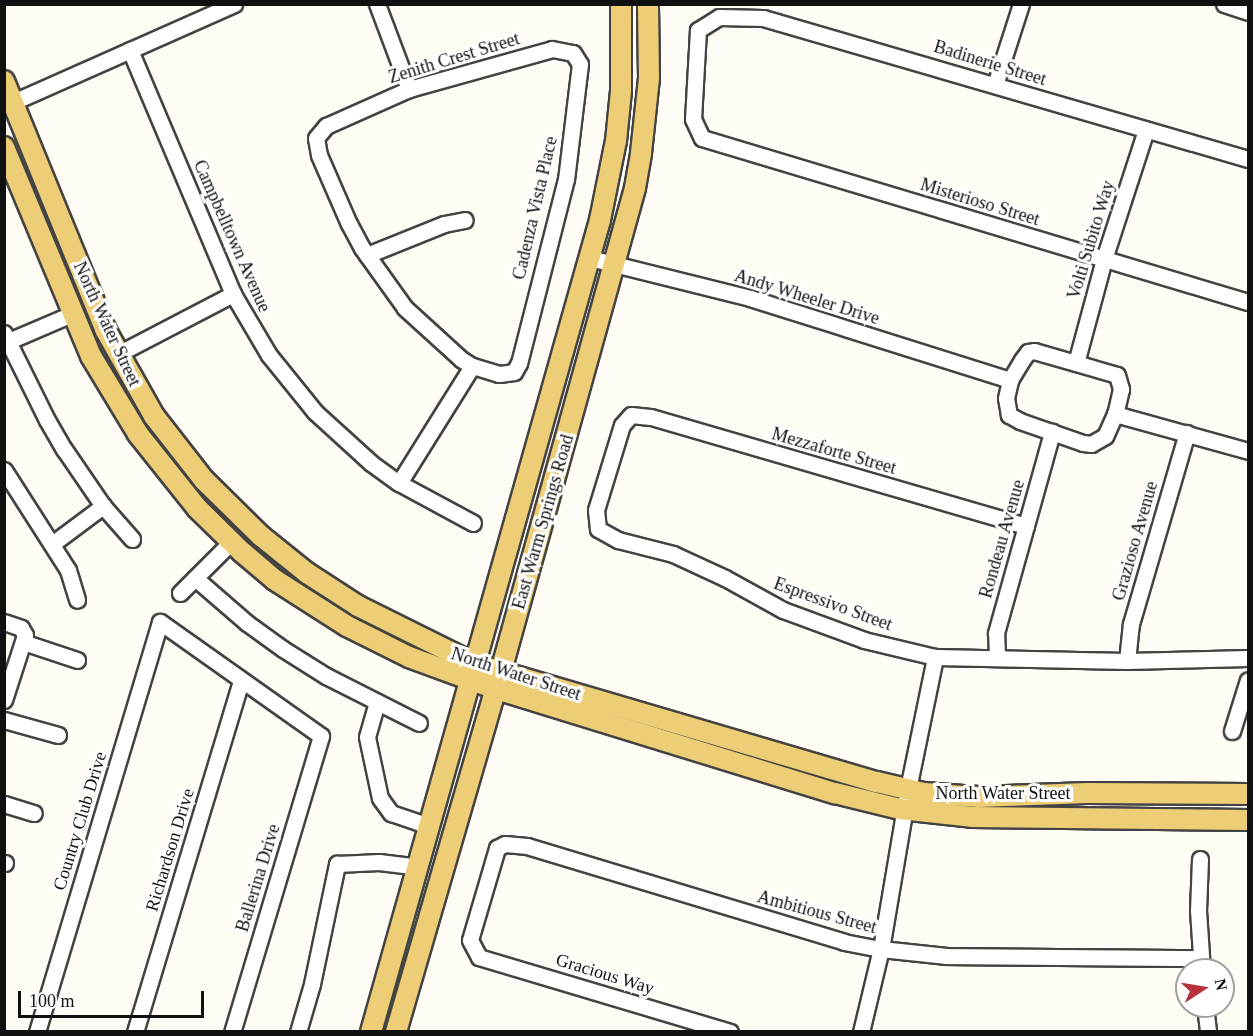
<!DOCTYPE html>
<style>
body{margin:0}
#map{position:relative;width:1253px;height:1036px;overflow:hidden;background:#fefcf4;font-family:Georgia,serif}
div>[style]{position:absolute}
.roads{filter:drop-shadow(2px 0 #434343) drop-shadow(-2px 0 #434343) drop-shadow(0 2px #434343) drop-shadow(0 -2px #434343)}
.minor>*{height:15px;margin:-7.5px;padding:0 7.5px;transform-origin:7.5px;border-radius:7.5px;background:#fff}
.major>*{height:20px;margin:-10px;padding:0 10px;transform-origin:10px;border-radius:10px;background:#edcd75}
span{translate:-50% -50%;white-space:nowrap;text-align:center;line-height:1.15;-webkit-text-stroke:6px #fff;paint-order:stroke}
.street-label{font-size:18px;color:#101010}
.frame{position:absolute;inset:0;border:6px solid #101010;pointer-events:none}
.north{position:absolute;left:1175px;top:958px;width:60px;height:60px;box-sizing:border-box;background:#fff;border:2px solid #9f9f9f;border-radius:50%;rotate:78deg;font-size:16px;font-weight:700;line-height:24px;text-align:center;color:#101010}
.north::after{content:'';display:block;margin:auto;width:21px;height:27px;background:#b6323c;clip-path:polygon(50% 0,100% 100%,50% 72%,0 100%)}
.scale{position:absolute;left:18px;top:991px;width:186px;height:27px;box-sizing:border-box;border:3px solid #101010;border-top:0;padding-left:8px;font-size:18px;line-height:21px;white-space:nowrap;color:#101010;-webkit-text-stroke:4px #fff;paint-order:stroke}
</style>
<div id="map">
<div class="roads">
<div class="minor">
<div style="left:377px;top:4px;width:91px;rotate:69.4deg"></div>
<div style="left:1224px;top:4px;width:25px;rotate:18deg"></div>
<div style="left:552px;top:49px;width:21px;rotate:11deg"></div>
<div style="left:573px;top:53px;width:13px;rotate:58deg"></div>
<div style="left:580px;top:64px;width:116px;rotate:96.9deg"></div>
<div style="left:566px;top:179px;width:190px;rotate:104.3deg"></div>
<div style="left:519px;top:363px;width:10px;rotate:119deg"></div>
<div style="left:514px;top:372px;width:15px;rotate:172deg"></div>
<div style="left:499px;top:374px;width:28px;rotate:-163deg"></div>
<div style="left:472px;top:366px;width:13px;rotate:-148deg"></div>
<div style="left:461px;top:359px;width:76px;rotate:-137.7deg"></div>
<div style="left:405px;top:308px;width:74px;rotate:-125.6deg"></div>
<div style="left:362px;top:248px;width:27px;rotate:-118deg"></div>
<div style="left:349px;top:224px;width:75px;rotate:-113.5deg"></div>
<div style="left:319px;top:155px;width:17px;rotate:-100deg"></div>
<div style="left:316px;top:138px;width:16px;rotate:-50deg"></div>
<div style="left:326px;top:126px;width:91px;rotate:-24deg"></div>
<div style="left:409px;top:89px;width:148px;rotate:-15.6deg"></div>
<div style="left:130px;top:50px;width:265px;rotate:67.1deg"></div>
<div style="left:233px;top:294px;width:71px;rotate:59.5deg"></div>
<div style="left:269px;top:355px;width:73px;rotate:51.1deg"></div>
<div style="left:315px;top:412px;width:76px;rotate:42.3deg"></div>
<div style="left:371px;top:463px;width:34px;rotate:36deg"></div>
<div style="left:399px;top:483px;width:84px;rotate:28.4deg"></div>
<div style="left:995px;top:85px;width:85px;rotate:-72.2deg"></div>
<div style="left:13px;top:102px;width:242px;rotate:-23.9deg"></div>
<div style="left:1248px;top:159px;width:505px;rotate:-163.79deg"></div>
<div style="left:763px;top:18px;width:44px;rotate:-178.7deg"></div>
<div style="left:719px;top:17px;width:25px;rotate:148deg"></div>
<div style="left:698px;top:30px;width:89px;rotate:93.2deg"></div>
<div style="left:693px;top:119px;width:21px;rotate:65deg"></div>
<div style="left:702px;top:138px;width:570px;rotate:16.72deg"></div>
<div style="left:367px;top:255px;width:83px;rotate:-21.9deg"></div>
<div style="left:444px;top:224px;width:21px;rotate:-11deg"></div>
<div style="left:590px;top:258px;width:165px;rotate:14deg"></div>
<div style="left:750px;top:298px;width:273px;rotate:17.5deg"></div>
<div style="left:4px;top:333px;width:97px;rotate:63.7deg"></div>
<div style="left:47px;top:420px;width:34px;rotate:60deg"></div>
<div style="left:64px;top:449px;width:69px;rotate:55.6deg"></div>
<div style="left:103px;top:506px;width:44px;rotate:48.7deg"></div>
<div style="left:4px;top:343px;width:74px;rotate:-23.1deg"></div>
<div style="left:1034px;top:351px;width:86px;rotate:16.1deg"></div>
<div style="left:1117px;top:375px;width:15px;rotate:74deg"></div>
<div style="left:1121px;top:389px;width:26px;rotate:103deg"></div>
<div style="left:1115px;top:414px;width:24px;rotate:114deg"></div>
<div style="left:1105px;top:436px;width:16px;rotate:150deg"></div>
<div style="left:1091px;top:444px;width:8px;rotate:-173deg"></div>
<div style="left:1083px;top:443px;width:67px;rotate:-160.8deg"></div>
<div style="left:1020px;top:421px;width:13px;rotate:-151deg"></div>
<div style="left:1009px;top:415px;width:17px;rotate:-100deg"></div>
<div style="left:1006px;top:398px;width:18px;rotate:-77deg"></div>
<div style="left:1010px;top:380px;width:23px;rotate:-59deg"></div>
<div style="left:1022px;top:360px;width:10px;rotate:-53deg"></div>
<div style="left:1028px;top:352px;width:6px;rotate:-9deg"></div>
<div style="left:118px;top:354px;width:130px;rotate:-27.6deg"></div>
<div style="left:1076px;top:363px;width:108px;rotate:-74.9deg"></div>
<div style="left:1104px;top:259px;width:136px;rotate:-72deg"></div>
<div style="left:1115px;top:414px;width:138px;rotate:15.5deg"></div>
<div style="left:4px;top:470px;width:119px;rotate:57.4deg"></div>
<div style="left:68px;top:570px;width:31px;rotate:73deg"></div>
<div style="left:399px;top:483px;width:138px;rotate:-58deg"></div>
<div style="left:1026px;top:526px;width:391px;rotate:-163.8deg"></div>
<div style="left:650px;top:417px;width:19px;rotate:-174deg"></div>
<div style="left:631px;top:415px;width:13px;rotate:132deg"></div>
<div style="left:622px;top:425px;width:89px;rotate:107deg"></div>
<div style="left:596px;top:510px;width:19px;rotate:84deg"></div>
<div style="left:598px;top:529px;width:23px;rotate:29deg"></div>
<div style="left:618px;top:540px;width:57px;rotate:14.3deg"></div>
<div style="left:673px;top:554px;width:57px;rotate:24.8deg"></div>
<div style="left:725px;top:578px;width:66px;rotate:28.9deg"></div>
<div style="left:783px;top:610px;width:86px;rotate:20.3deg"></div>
<div style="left:864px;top:640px;width:73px;rotate:13.5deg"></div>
<div style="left:935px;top:657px;width:192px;rotate:1.2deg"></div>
<div style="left:1127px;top:661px;width:121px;rotate:-1.4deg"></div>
<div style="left:52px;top:544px;width:64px;rotate:-36.7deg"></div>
<div style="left:195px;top:578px;width:69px;rotate:40.9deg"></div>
<div style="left:247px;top:623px;width:44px;rotate:35.8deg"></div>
<div style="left:283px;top:649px;width:51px;rotate:32.1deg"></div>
<div style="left:326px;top:676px;width:104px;rotate:26.8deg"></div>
<div style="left:180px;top:593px;width:72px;rotate:-45deg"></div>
<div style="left:4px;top:622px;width:18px;rotate:19deg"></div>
<div style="left:21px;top:628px;width:8px;rotate:60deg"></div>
<div style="left:25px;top:635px;width:68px;rotate:107.9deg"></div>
<div style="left:23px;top:642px;width:57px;rotate:18.4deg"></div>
<div style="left:997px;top:657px;width:24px;rotate:-92deg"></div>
<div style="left:996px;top:633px;width:209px;rotate:-74.4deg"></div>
<div style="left:1127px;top:661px;width:37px;rotate:-84deg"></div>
<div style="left:1131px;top:624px;width:199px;rotate:-73.7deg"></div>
<div style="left:377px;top:702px;width:36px;rotate:106deg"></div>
<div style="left:367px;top:737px;width:62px;rotate:78deg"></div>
<div style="left:380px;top:798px;width:19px;rotate:54deg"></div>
<div style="left:391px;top:813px;width:40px;rotate:18.9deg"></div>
<div style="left:4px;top:720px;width:56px;rotate:15.5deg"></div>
<div style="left:1232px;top:731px;width:53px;rotate:-72.6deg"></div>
<div style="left:4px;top:804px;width:31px;rotate:17deg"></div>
<div style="left:1200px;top:859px;width:51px;rotate:92.2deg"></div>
<div style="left:1198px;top:910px;width:60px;rotate:86.2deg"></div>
<div style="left:4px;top:863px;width:1px"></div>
<div style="left:1205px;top:1006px;width:26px;rotate:83deg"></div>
<div style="left:37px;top:1032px;width:428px;rotate:-73.3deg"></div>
<div style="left:160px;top:622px;width:197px;rotate:35.3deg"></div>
<div style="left:321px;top:736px;width:309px;rotate:106.7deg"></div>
<div style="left:135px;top:1032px;width:367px;rotate:-73.2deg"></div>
<div style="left:298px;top:1032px;width:50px;rotate:-73.7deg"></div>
<div style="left:312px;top:984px;width:123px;rotate:-78.2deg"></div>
<div style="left:337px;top:864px;width:42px;rotate:-2.7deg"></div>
<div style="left:379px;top:862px;width:39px;rotate:7deg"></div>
<div style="left:730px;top:1032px;width:262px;rotate:-163.4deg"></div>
<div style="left:479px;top:957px;width:19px;rotate:-118deg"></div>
<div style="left:470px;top:940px;width:96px;rotate:-73.6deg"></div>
<div style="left:497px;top:848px;width:9px;rotate:-27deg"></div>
<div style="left:505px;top:844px;width:22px;rotate:5deg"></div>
<div style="left:527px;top:846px;width:331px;rotate:16.8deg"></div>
<div style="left:844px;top:942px;width:38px;rotate:11deg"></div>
<div style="left:881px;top:949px;width:66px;rotate:6.1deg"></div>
<div style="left:947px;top:956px;width:254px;rotate:0.5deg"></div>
<div style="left:861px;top:1032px;width:85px;rotate:-76.5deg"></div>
<div style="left:881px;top:949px;width:162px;rotate:-80.4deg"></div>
<div style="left:908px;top:789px;width:135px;rotate:-78.4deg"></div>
</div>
<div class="major">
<div style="left:4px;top:81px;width:268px;rotate:67.8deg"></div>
<div style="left:105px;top:329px;width:100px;rotate:60.6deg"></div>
<div style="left:154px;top:416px;width:81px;rotate:52deg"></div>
<div style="left:204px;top:480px;width:80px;rotate:44.5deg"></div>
<div style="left:261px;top:536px;width:59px;rotate:38.8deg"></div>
<div style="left:307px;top:573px;width:61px;rotate:32.9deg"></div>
<div style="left:358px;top:606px;width:131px;rotate:26.4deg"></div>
<div style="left:475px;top:664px;width:419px;rotate:16.4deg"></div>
<div style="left:877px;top:782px;width:48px;rotate:13.2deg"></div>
<div style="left:924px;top:793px;width:55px;rotate:4.2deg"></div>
<div style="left:979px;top:797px;width:108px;rotate:-2.1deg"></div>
<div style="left:1087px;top:793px;width:161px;rotate:0.4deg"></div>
<div style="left:4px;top:147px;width:226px;rotate:67.4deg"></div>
<div style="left:91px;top:356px;width:91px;rotate:58.9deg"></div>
<div style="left:138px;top:434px;width:95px;rotate:51.4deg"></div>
<div style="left:197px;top:508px;width:63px;rotate:44.4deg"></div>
<div style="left:242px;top:552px;width:43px;rotate:40.3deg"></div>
<div style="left:275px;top:580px;width:85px;rotate:32.6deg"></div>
<div style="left:347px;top:626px;width:69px;rotate:26.6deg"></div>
<div style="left:409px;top:657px;width:93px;rotate:20.2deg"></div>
<div style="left:496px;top:689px;width:355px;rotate:17.1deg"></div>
<div style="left:835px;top:793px;width:67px;rotate:13.8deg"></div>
<div style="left:900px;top:809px;width:72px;rotate:6.3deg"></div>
<div style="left:972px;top:817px;width:276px;rotate:0.6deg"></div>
<div style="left:371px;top:1032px;width:844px;rotate:-74.25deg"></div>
<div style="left:600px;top:220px;width:81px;rotate:-78.6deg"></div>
<div style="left:616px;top:141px;width:50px;rotate:-84.3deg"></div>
<div style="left:621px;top:91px;width:87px;rotate:-90deg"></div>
<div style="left:396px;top:1032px;width:376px;rotate:-73.8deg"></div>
<div style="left:501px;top:671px;width:501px;rotate:-74.49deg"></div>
<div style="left:635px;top:188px;width:36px;rotate:-80deg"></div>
<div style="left:641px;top:153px;width:75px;rotate:-83.9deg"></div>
<div style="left:649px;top:78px;width:74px;rotate:-90.8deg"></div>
</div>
</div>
<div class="street-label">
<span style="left:454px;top:58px;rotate:-17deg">Zenith Crest Street</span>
<span style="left:990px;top:63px;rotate:17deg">Badinerie Street</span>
<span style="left:980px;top:202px;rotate:17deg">Misterioso Street</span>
<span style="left:535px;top:208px;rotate:-77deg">Cadenza Vista Place</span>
<span style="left:232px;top:236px;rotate:66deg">Campbelltown Avenue</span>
<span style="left:1091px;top:240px;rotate:-73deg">Volti Subito Way</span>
<span style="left:807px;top:297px;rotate:17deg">Andy Wheeler Drive</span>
<span style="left:107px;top:324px;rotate:65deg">North Water Street</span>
<span style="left:834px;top:451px;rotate:16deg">Mezzaforte Street</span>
<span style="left:543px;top:522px;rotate:-74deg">East Warm Springs Road</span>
<span style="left:1002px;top:539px;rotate:-74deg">Rondeau Avenue</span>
<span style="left:1135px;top:541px;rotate:-74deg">Grazioso Avenue</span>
<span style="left:833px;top:604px;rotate:20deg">Espressivo Street</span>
<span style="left:516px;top:674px;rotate:18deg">North Water Street</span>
<span style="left:1003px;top:793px">North Water Street</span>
<span style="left:80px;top:821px;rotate:-73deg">Country Club Drive</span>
<span style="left:170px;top:850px;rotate:-73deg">Richardson Drive</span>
<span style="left:258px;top:878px;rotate:-73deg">Ballerina Drive</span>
<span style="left:817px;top:912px;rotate:15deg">Ambitious Street</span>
<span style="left:605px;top:974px;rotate:17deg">Gracious Way</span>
</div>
<div class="frame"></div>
<div class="north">N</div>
<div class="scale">100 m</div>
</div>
